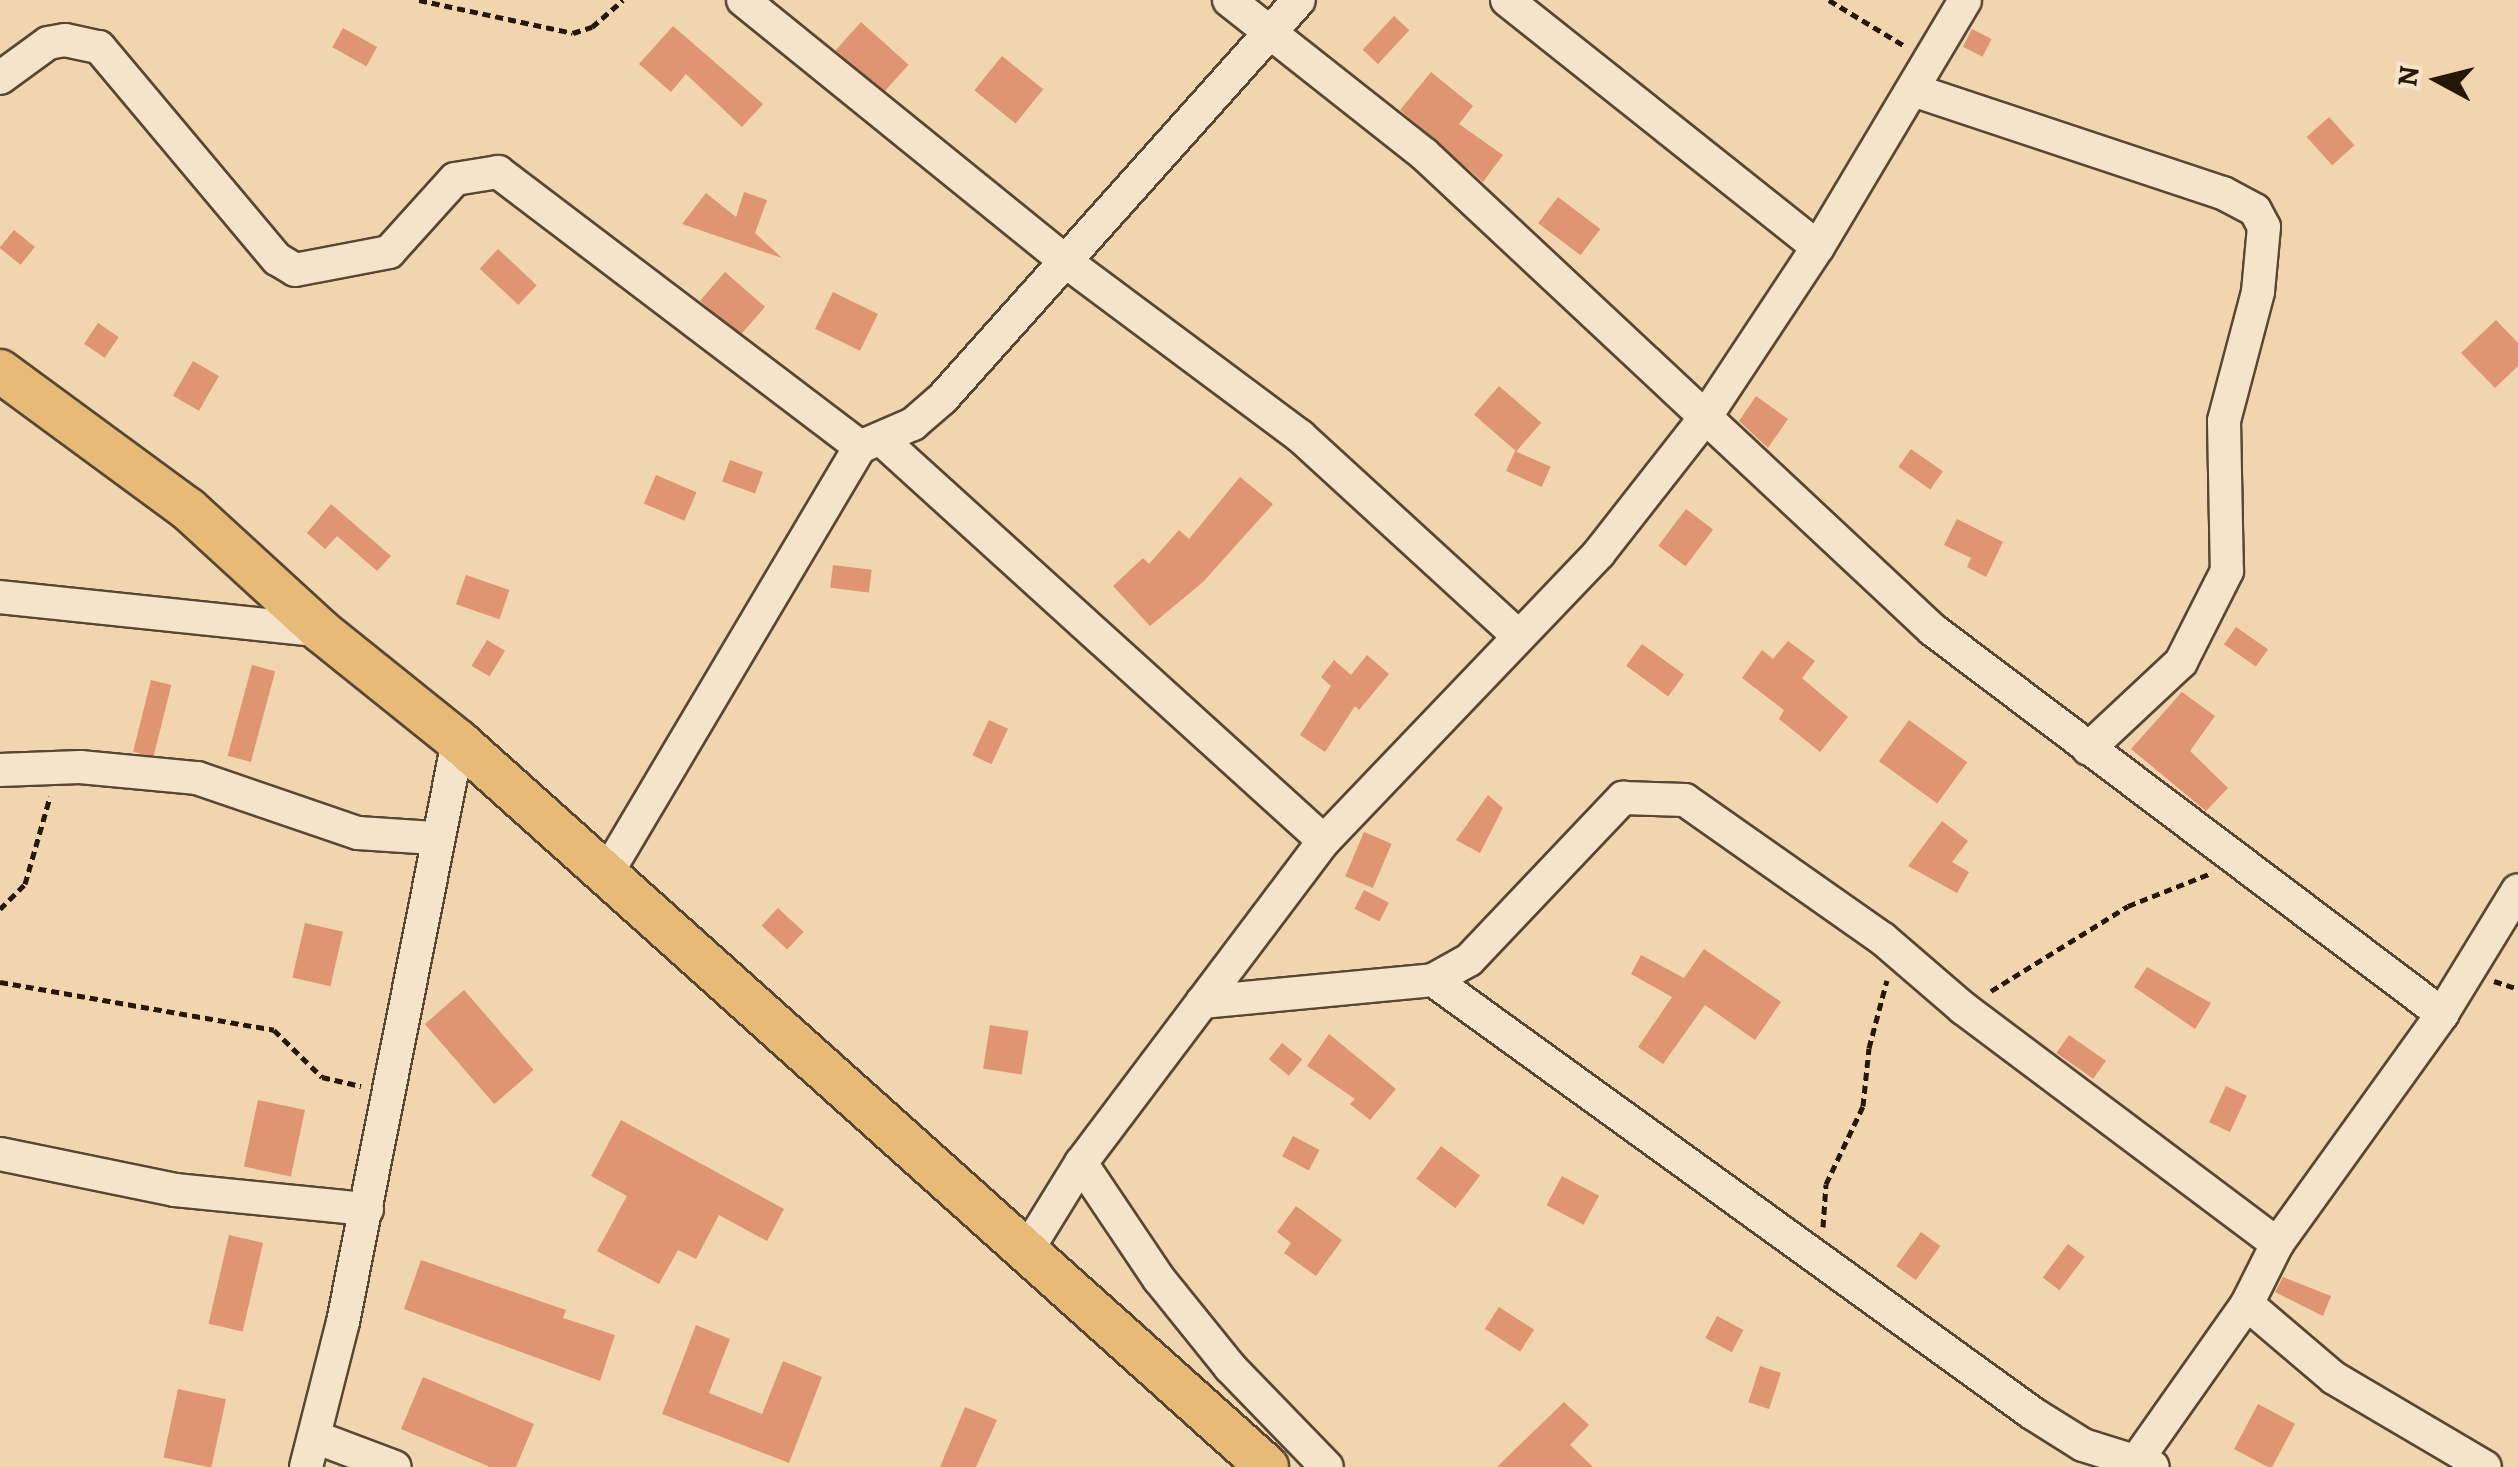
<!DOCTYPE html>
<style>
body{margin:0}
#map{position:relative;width:2518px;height:1467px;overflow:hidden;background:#f0d5ae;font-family:Alegreya,serif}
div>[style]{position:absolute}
.building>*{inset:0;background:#df9572;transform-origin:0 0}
.path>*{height:5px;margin-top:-2.5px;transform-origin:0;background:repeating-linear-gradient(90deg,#251808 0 8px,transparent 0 13px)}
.roads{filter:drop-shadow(2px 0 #584732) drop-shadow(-2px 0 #584732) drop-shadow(0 2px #584732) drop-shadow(0 -2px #584732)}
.minor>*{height:32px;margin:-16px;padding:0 16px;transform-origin:16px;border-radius:16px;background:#f5e4ca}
.major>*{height:42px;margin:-21px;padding:0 21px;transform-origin:21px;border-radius:21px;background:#e8ba77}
span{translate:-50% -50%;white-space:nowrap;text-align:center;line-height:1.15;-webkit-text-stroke:10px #f5e4ca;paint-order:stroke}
.north{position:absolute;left:2388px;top:30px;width:100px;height:100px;-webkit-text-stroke:8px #f5e4ca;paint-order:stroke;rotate:277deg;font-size:28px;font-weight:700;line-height:40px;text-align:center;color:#251808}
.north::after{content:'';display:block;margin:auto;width:35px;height:45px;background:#251808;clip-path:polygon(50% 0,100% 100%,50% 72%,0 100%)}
</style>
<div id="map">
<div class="building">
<div style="left:1394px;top:16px;width:21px;height:46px;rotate:43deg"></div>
<div style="left:861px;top:22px;width:64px;height:38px;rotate:42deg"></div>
<div style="clip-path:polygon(673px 26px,763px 104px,742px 127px,686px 74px,671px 92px,639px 64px)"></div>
<div style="left:343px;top:28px;width:39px;height:22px;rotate:29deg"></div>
<div style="left:1972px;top:29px;width:22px;height:20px;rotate:27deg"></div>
<div style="left:1002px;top:56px;width:53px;height:44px;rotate:39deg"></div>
<div style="clip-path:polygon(1431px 72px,1473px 106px,1459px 124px,1503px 155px,1483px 182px,1400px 110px)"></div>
<div style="left:2329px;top:117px;width:38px;height:30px;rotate:48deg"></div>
<div style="clip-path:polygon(744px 192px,767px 200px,755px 233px,782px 258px,682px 224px,706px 193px,736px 217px)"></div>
<div style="left:1558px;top:197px;width:53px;height:33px;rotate:37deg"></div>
<div style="left:14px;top:230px;width:27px;height:23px;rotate:39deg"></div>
<div style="left:498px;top:249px;width:53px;height:27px;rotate:43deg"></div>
<div style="left:725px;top:272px;width:53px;height:38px;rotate:41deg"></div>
<div style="left:833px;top:292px;width:50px;height:41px;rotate:26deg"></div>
<div style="clip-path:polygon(2496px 320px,2518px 343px,2518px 366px,2495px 388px,2461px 353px)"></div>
<div style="left:98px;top:323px;width:25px;height:25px;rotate:34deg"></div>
<div style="left:193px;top:361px;width:30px;height:40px;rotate:30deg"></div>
<div style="left:1499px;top:386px;width:56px;height:38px;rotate:41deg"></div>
<div style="clip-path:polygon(1756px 396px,1788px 419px,1768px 448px,1739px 421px)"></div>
<div style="left:1911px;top:449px;width:39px;height:22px;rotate:35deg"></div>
<div style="left:1515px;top:451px;width:39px;height:22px;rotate:24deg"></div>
<div style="left:730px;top:460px;width:35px;height:23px;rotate:20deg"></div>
<div style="left:656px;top:475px;width:44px;height:31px;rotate:23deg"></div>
<div style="clip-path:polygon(1240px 477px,1273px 504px,1203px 582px,1150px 626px,1113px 586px,1143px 558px,1149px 564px,1179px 530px,1189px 539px)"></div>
<div style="clip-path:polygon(331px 504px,391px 556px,377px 571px,337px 536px,325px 549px,307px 533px)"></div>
<div style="left:1686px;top:509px;width:34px;height:46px;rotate:37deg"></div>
<div style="clip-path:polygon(1957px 519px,2003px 542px,1986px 577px,1967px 567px,1971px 558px,1944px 545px)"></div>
<div style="left:833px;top:565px;width:39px;height:23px;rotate:7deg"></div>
<div style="left:466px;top:575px;width:46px;height:31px;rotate:19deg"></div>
<div style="left:2236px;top:627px;width:39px;height:21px;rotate:35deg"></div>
<div style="left:487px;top:640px;width:21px;height:30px;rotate:31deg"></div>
<div style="clip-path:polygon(1788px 641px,1815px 661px,1802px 678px,1848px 717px,1820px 752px,1779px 719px,1784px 710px,1742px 678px,1762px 650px,1773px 659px)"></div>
<div style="left:1642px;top:644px;width:52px;height:27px;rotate:36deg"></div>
<div style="clip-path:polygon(1367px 655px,1389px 674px,1359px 710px,1355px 706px,1325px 752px,1300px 735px,1331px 686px,1321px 677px,1334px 660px,1351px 675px)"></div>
<div style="left:252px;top:665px;width:24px;height:94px;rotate:15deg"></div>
<div style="left:151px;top:680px;width:21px;height:74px;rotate:14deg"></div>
<div style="clip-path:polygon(2182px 692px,2215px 716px,2190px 751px,2228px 788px,2206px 811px,2131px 749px)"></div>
<div style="left:989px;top:720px;width:21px;height:39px;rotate:25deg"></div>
<div style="left:1909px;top:720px;width:72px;height:51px;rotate:36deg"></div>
<div style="clip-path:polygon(1488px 795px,1503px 808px,1480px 853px,1456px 840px)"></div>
<div style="clip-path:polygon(1942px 821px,1968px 841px,1952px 862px,1969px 872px,1957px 893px,1908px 866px)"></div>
<div style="left:1364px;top:832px;width:30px;height:48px;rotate:23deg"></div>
<div style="left:1364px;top:890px;width:28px;height:21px;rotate:27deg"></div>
<div style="left:778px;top:908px;width:35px;height:24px;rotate:43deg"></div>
<div style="left:305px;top:923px;width:39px;height:56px;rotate:13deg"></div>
<div style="clip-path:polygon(1704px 949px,1781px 1002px,1755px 1040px,1705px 1005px,1663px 1064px,1638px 1047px,1672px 997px,1631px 974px,1641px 955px,1684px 978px)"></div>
<div style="clip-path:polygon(2147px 967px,2211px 1003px,2195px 1029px,2134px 987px)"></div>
<div style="left:464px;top:990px;width:106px;height:52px;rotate:49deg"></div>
<div style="left:990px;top:1025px;width:39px;height:44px;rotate:9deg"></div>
<div style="clip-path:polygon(1329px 1034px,1396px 1089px,1370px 1120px,1350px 1104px,1355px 1099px,1307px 1066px)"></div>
<div style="left:2069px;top:1035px;width:45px;height:22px;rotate:35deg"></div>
<div style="left:1282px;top:1043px;width:26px;height:21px;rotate:39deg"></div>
<div style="left:2226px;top:1086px;width:23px;height:40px;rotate:25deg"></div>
<div style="left:258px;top:1100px;width:48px;height:68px;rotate:12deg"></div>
<div style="clip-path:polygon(621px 1120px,784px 1209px,767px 1241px,719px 1215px,696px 1259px,678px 1250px,659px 1284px,597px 1251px,627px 1196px,591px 1176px)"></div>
<div style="left:1293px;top:1136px;width:30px;height:23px;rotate:28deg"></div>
<div style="left:1441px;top:1146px;width:49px;height:41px;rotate:37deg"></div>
<div style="left:1562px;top:1176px;width:42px;height:33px;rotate:28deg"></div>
<div style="clip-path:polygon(1296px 1206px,1342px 1240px,1316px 1276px,1284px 1253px,1291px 1243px,1277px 1232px)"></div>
<div style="left:1921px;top:1232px;width:24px;height:42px;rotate:36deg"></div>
<div style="left:229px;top:1235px;width:35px;height:91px;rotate:13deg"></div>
<div style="left:2068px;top:1244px;width:21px;height:42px;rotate:37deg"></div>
<div style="clip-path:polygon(421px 1260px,566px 1310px,563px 1318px,615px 1335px,600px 1381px,404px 1309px)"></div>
<div style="clip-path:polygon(2283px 1277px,2331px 1296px,2323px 1316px,2275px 1292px)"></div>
<div style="left:1499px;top:1307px;width:42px;height:26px;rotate:33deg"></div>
<div style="left:1717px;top:1316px;width:30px;height:25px;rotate:28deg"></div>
<div style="clip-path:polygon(696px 1325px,730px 1339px,709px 1393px,762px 1414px,783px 1361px,822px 1377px,789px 1463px,662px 1414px)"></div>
<div style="left:1760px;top:1366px;width:22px;height:38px;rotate:18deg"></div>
<div style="clip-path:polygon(423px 1377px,534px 1424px,516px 1467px,490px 1467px,401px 1429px)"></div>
<div style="left:178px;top:1389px;width:49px;height:70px;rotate:12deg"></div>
<div style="clip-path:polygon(1564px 1402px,1589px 1425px,1570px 1445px,1593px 1467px,1497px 1467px)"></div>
<div style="left:2258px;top:1404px;width:42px;height:51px;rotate:28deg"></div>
<div style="clip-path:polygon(965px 1407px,997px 1420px,976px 1467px,940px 1467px)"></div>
</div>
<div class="path">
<div style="left:419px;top:0;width:157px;rotate:12.1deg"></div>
<div style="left:573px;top:33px;width:20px;rotate:-18deg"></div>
<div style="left:592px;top:27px;width:41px;rotate:-41.1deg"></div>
<div style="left:1829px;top:0;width:87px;rotate:31.3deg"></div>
<div style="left:0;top:909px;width:35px;rotate:-45deg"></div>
<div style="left:25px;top:884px;width:91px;rotate:-74deg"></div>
<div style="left:2494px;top:981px;width:25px;rotate:18deg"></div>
<div style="left:0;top:982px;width:278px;rotate:9.9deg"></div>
<div style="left:274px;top:1030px;width:67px;rotate:44.4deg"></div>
<div style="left:322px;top:1077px;width:40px;rotate:13deg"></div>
<div style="left:1991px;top:991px;width:161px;rotate:-31.8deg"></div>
<div style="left:2128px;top:906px;width:87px;rotate:-21.6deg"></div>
<div style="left:1823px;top:1227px;width:43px;rotate:-86deg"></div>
<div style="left:1826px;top:1184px;width:86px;rotate:-64.6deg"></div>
<div style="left:1863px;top:1106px;width:58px;rotate:-84.1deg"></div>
<div style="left:1869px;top:1048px;width:70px;rotate:-75.2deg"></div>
</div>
<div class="roads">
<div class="minor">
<div style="left:743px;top:0;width:414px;rotate:39deg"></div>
<div style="left:1065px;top:261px;width:293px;rotate:36.7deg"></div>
<div style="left:1300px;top:436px;width:296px;rotate:42.5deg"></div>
<div style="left:1229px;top:0;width:248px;rotate:38.3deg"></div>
<div style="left:1424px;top:154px;width:697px;rotate:43.08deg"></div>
<div style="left:1933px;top:630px;width:638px;rotate:37.03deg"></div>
<div style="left:1507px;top:0;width:397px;rotate:38.5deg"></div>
<div style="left:0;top:78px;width:59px;rotate:-36.1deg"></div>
<div style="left:48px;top:43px;width:17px;rotate:-10deg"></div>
<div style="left:65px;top:40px;width:35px;rotate:12deg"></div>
<div style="left:99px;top:47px;width:277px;rotate:50deg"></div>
<div style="left:277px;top:259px;width:21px;rotate:31deg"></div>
<div style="left:295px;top:270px;width:96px;rotate:-10.8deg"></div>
<div style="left:389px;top:252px;width:98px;rotate:-47.9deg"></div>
<div style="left:455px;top:179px;width:44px;rotate:-9.2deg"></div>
<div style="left:498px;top:172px;width:455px;rotate:37.2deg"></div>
<div style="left:1913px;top:90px;width:327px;rotate:18.4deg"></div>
<div style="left:2223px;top:193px;width:36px;rotate:28deg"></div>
<div style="left:2255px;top:210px;width:19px;rotate:62deg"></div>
<div style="left:2264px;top:227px;width:65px;rotate:95.3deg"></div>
<div style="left:2258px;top:292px;width:133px;rotate:104.8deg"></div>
<div style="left:2224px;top:421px;width:150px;rotate:88.9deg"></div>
<div style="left:2227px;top:571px;width:102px;rotate:116.8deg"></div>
<div style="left:2181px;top:662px;width:127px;rotate:136.9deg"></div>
<div style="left:883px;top:441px;width:595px;rotate:42.21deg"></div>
<div style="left:0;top:597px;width:323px;rotate:6deg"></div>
<div style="left:0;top:770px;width:80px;rotate:-2.1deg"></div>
<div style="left:80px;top:767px;width:118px;rotate:5.4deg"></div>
<div style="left:197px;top:778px;width:170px;rotate:18.9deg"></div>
<div style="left:358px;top:833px;width:76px;rotate:3.8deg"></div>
<div style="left:607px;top:873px;width:495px;rotate:-59.3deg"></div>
<div style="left:860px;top:447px;width:58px;rotate:-23.5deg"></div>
<div style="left:913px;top:424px;width:38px;rotate:-41deg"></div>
<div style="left:942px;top:399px;width:535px;rotate:-48.18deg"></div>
<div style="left:1433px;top:980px;width:739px;rotate:35.86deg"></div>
<div style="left:2032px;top:1413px;width:60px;rotate:32.1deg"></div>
<div style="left:2083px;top:1445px;width:73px;rotate:17.4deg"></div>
<div style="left:1202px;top:1002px;width:232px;rotate:-5.4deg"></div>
<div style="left:1433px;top:980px;width:41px;rotate:-29.1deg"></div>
<div style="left:1469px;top:960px;width:224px;rotate:-46.5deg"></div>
<div style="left:1623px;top:798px;width:62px;rotate:1.8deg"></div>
<div style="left:1685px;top:800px;width:242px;rotate:35.1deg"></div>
<div style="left:1883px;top:939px;width:106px;rotate:40.8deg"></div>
<div style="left:1963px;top:1008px;width:393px;rotate:36.9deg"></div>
<div style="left:0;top:1154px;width:179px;rotate:11.6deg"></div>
<div style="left:175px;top:1190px;width:193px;rotate:5.7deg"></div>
<div style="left:1081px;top:1163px;width:140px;rotate:56.1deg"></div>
<div style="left:1159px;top:1279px;width:113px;rotate:51.1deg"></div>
<div style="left:1230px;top:1367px;width:139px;rotate:45.9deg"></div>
<div style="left:1026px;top:1252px;width:105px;rotate:-58.3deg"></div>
<div style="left:1081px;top:1163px;width:403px;rotate:-53deg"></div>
<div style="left:1324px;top:841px;width:398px;rotate:-46.3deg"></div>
<div style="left:1599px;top:553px;width:170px;rotate:-51.9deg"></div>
<div style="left:1704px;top:419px;width:206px;rotate:-56.5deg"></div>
<div style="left:1818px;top:247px;width:287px;rotate:-59.2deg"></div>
<div style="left:2247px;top:1304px;width:114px;rotate:40.4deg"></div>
<div style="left:2334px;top:1378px;width:175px;rotate:30.5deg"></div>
<div style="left:315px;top:1437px;width:85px;rotate:20.6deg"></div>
<div style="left:306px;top:1467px;width:150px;rotate:-75.7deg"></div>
<div style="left:343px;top:1322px;width:592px;rotate:-78.8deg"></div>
<div style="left:2132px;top:1467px;width:199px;rotate:-54.8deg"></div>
<div style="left:2247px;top:1304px;width:67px;rotate:-63.4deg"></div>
<div style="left:2277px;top:1244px;width:283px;rotate:-54.3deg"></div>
<div style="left:2442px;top:1014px;width:145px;rotate:-58.5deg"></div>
</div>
<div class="major">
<div style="left:0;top:371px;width:233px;rotate:36.3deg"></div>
<div style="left:188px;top:509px;width:180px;rotate:42.5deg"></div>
<div style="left:321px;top:631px;width:176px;rotate:38.8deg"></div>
<div style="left:458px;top:741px;width:1087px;rotate:41.9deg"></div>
</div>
</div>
<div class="north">N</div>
</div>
